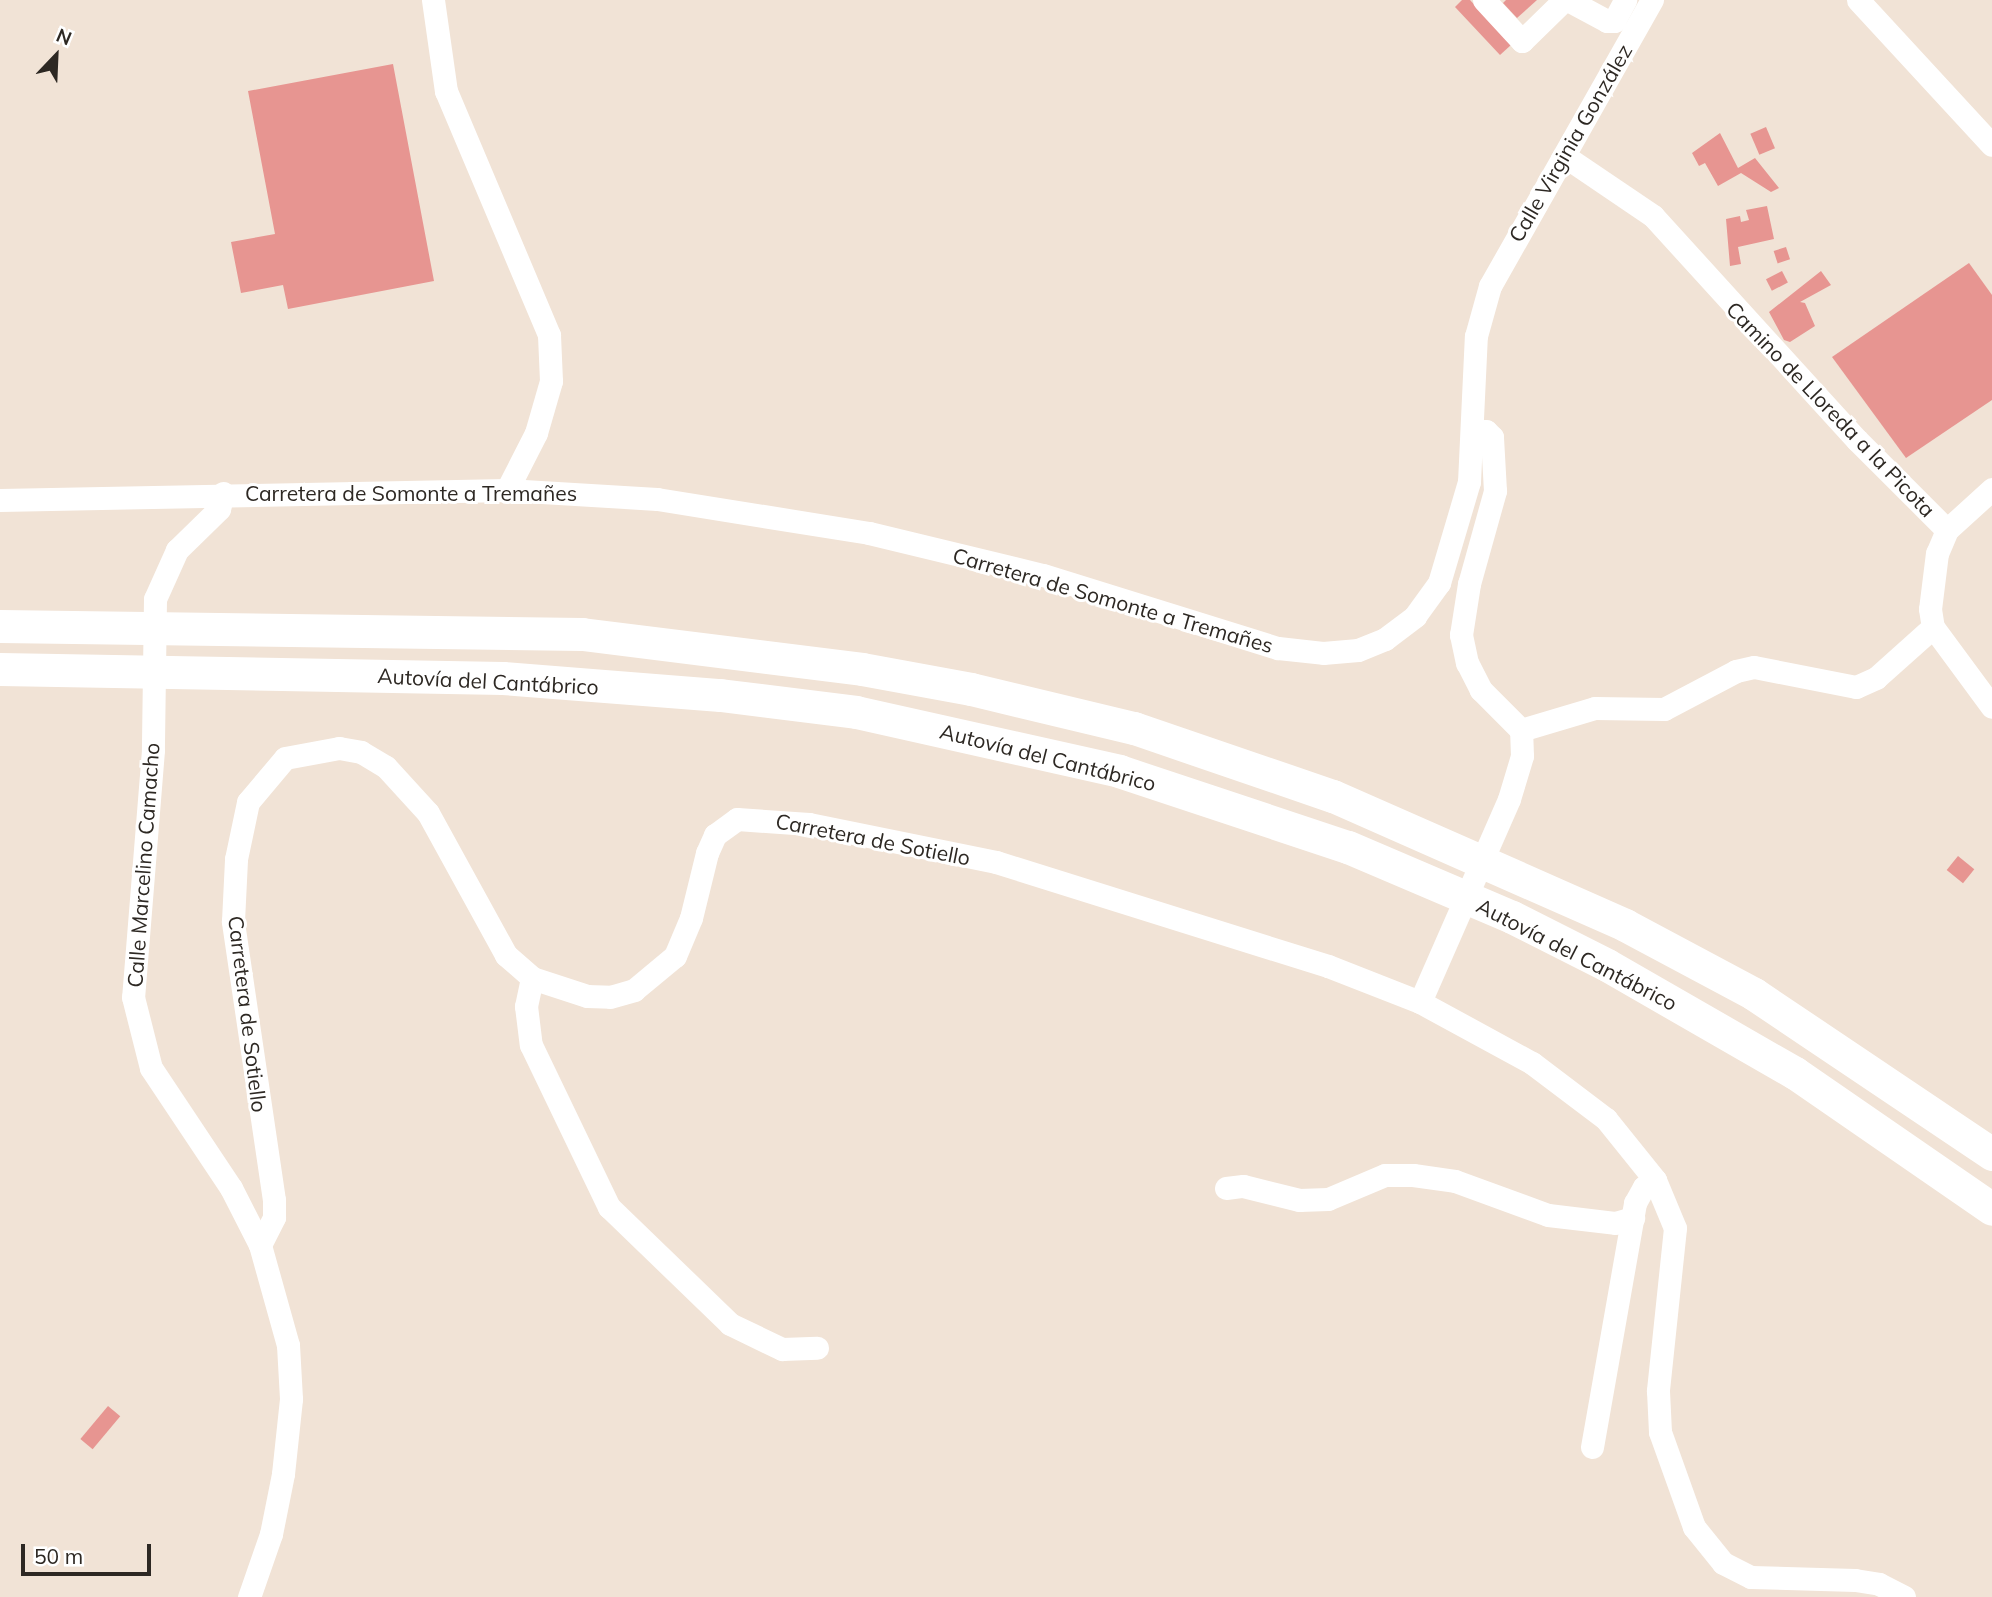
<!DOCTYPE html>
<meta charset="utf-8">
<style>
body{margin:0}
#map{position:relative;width:1992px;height:1597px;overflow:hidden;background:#f1e3d6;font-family:Mulish,sans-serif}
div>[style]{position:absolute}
.building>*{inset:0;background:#e79591;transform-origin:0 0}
.minor>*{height:23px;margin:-11.5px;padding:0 11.5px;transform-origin:11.5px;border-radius:11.5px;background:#fff}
.highway>*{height:33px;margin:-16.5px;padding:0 16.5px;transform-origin:16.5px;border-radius:16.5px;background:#fff}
span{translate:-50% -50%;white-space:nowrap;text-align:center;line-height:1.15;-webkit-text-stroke:6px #fff;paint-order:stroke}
.street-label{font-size:21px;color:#2d2823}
.north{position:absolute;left:21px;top:21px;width:70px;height:70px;-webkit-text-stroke:5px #fff;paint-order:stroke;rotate:23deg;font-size:19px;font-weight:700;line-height:28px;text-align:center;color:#2d2823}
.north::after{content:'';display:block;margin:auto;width:24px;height:32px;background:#2d2823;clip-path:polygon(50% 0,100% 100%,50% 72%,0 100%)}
.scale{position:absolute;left:21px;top:1544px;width:130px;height:32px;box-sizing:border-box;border:4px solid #2d2823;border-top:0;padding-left:9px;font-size:21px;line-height:24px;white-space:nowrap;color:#2d2823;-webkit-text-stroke:5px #fff;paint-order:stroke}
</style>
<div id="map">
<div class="building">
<div style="clip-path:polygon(1462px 0,1470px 0,1511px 45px,1500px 55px,1455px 7px)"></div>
<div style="clip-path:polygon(1506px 0,1537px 0,1517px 18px,1503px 3px)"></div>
<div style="clip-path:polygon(393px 64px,434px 281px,288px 309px,283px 285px,241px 293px,231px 242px,275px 234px,248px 91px)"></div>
<div style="left:1766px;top:127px;width:23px;height:17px;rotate:67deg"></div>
<div style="clip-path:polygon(1720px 133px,1738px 168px,1755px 158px,1779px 188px,1771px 192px,1741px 173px,1718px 186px,1705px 163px,1699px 166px,1692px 153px)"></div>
<div style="clip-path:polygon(1767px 206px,1774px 239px,1738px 247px,1741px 264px,1730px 266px,1726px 219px,1740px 216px,1741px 222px,1749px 220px,1746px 210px)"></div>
<div style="left:1786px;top:247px;width:13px;height:13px;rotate:72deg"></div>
<div style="clip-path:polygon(1969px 263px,1992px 295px,1992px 400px,1906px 458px,1832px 357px)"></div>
<div style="left:1782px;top:271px;width:13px;height:18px;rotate:63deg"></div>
<div style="clip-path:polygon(1821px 271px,1831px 285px,1800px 302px,1805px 303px,1815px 326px,1790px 342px,1784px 340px,1769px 312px)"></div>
<div style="left:1958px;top:856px;width:21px;height:18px;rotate:39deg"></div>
<div style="left:108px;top:1406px;width:16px;height:43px;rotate:40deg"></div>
</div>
<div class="minor">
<div style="left:433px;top:0;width:92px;rotate:81.9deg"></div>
<div style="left:446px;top:91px;width:265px;rotate:67.1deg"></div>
<div style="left:549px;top:335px;width:46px;rotate:87.5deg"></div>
<div style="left:551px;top:381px;width:54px;rotate:106.1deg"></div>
<div style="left:536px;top:433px;width:64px;rotate:117deg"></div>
<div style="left:1484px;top:0;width:56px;rotate:47.2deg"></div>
<div style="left:1522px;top:41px;width:59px;rotate:-44.3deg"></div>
<div style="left:1568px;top:0;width:44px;rotate:28.3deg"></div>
<div style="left:1607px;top:21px;width:7px"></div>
<div style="left:1614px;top:21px;width:24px;rotate:-62deg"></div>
<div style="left:1858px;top:0;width:197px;rotate:47.3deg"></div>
<div style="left:1566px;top:157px;width:105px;rotate:34.1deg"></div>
<div style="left:1653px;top:216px;width:303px;rotate:47.7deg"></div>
<div style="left:1857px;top:440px;width:127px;rotate:45deg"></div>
<div style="left:1992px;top:489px;width:61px;rotate:137.7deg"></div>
<div style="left:1947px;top:530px;width:25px;rotate:113deg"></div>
<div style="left:1937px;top:553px;width:56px;rotate:97.1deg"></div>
<div style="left:1930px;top:609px;width:18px;rotate:81deg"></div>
<div style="left:1933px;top:627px;width:99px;rotate:53.6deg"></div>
<div style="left:223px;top:493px;width:16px;rotate:104deg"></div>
<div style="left:219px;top:509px;width:59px;rotate:135.7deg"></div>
<div style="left:177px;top:550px;width:54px;rotate:114.2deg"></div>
<div style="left:155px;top:599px;width:151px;rotate:90.8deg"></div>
<div style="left:153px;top:750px;width:248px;rotate:94.6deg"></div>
<div style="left:133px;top:997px;width:73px;rotate:75.8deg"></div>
<div style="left:151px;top:1068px;width:144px;rotate:56.3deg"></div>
<div style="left:231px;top:1188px;width:64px;rotate:63deg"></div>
<div style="left:260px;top:1245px;width:104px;rotate:74.4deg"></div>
<div style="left:288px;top:1345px;width:54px;rotate:86.8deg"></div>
<div style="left:291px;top:1399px;width:75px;rotate:96.1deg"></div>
<div style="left:283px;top:1474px;width:61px;rotate:101.3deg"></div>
<div style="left:271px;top:1534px;width:67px;rotate:109.2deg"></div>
<div style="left:0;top:500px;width:507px;rotate:-1.13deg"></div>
<div style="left:507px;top:490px;width:150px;rotate:3.4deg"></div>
<div style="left:657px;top:499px;width:215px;rotate:9.1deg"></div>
<div style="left:869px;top:533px;width:179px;rotate:13.6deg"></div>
<div style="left:1043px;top:575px;width:246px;rotate:17.3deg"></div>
<div style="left:1278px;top:648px;width:45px;rotate:6.3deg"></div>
<div style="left:1323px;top:653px;width:35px;rotate:-5deg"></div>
<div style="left:1358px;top:650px;width:29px;rotate:-22deg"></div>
<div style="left:1385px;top:639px;width:38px;rotate:-37deg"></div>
<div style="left:1415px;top:616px;width:41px;rotate:-54deg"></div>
<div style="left:1439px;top:583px;width:105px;rotate:-73.5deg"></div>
<div style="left:1469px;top:482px;width:146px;rotate:-87.3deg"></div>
<div style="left:1476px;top:336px;width:52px;rotate:-74.4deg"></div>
<div style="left:1490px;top:286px;width:329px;rotate:-60.5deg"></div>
<div style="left:1521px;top:730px;width:77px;rotate:-16.6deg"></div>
<div style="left:1595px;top:708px;width:69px;rotate:0.8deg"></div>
<div style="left:1664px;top:709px;width:81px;rotate:-27.8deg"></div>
<div style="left:1736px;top:671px;width:18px;rotate:-13deg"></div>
<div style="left:1754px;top:667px;width:104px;rotate:11.1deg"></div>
<div style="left:1856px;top:687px;width:22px;rotate:-24deg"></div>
<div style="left:1876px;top:678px;width:76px;rotate:-41.8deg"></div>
<div style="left:532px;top:978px;width:29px;rotate:102deg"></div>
<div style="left:526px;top:1006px;width:39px;rotate:83deg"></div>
<div style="left:531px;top:1045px;width:180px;rotate:64.3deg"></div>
<div style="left:609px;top:1207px;width:168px;rotate:44deg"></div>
<div style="left:730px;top:1324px;width:58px;rotate:25.7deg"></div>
<div style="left:782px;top:1349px;width:35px;rotate:-2deg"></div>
<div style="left:1420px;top:1002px;width:222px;rotate:-66.3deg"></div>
<div style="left:1509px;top:799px;width:45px;rotate:-73.2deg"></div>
<div style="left:1522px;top:756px;width:26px;rotate:-92deg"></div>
<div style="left:1521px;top:730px;width:57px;rotate:-135deg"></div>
<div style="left:1481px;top:690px;width:30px;rotate:-117deg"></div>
<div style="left:1467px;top:663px;width:29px;rotate:-102deg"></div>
<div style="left:1461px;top:635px;width:52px;rotate:-81.1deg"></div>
<div style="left:1469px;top:584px;width:97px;rotate:-74.4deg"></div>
<div style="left:1495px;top:491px;width:54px;rotate:-93.2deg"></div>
<div style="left:1492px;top:437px;width:8px;rotate:-135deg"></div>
<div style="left:1486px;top:431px;width:13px;rotate:176deg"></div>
<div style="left:1226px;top:1188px;width:17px;rotate:-7deg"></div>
<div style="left:1243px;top:1186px;width:58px;rotate:14deg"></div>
<div style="left:1299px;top:1200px;width:29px;rotate:-2deg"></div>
<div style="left:1328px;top:1199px;width:62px;rotate:-22.8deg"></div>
<div style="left:1385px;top:1175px;width:28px"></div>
<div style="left:1413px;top:1175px;width:42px;rotate:8.1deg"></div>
<div style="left:1455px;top:1181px;width:99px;rotate:20.1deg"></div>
<div style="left:1548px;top:1215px;width:67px;rotate:6.8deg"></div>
<div style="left:1615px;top:1223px;width:19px;rotate:-16deg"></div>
<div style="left:260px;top:1245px;width:31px;rotate:-63deg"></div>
<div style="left:274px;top:1217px;width:17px;rotate:-90deg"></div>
<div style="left:274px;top:1200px;width:282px;rotate:-98.4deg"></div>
<div style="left:233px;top:921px;width:62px;rotate:-87.2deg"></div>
<div style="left:236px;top:859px;width:58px;rotate:-78.1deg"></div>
<div style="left:248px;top:802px;width:57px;rotate:-49.9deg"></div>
<div style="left:285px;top:758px;width:55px;rotate:-10.5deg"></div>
<div style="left:339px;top:748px;width:22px;rotate:10deg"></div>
<div style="left:361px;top:752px;width:29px;rotate:31deg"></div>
<div style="left:386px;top:767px;width:62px;rotate:47.6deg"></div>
<div style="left:428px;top:813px;width:162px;rotate:61.2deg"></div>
<div style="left:506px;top:955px;width:35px;rotate:41deg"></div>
<div style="left:532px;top:978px;width:58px;rotate:18.1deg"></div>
<div style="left:587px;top:996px;width:23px;rotate:2deg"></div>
<div style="left:610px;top:997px;width:25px;rotate:-16deg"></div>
<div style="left:634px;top:990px;width:53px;rotate:-39.7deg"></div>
<div style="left:675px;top:956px;width:41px;rotate:-67.2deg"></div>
<div style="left:691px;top:918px;width:67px;rotate:-76.2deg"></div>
<div style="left:707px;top:853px;width:20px;rotate:-66deg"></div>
<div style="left:715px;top:835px;width:27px;rotate:-36deg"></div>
<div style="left:737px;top:819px;width:72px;rotate:4deg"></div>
<div style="left:809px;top:824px;width:191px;rotate:11.5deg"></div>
<div style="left:996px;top:862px;width:348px;rotate:17.4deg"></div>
<div style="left:1328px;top:966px;width:99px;rotate:21.4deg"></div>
<div style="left:1420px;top:1002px;width:128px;rotate:28.6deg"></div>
<div style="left:1532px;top:1063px;width:93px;rotate:37.1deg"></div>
<div style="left:1606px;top:1119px;width:78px;rotate:51.2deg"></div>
<div style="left:1655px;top:1180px;width:52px;rotate:67.4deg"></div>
<div style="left:1675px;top:1228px;width:164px;rotate:96deg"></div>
<div style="left:1658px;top:1391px;width:41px;rotate:87.2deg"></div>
<div style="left:1660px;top:1432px;width:101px;rotate:70.3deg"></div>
<div style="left:1694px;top:1527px;width:46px;rotate:51.1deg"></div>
<div style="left:1723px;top:1563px;width:31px;rotate:27deg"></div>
<div style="left:1751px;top:1577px;width:104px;rotate:1.7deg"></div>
<div style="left:1855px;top:1580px;width:24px;rotate:9deg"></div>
<div style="left:1879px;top:1584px;width:28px;rotate:27deg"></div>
<div style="left:1592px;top:1447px;width:248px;rotate:-80deg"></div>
<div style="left:1635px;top:1203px;width:18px;rotate:-61deg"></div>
<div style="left:1644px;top:1187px;width:13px;rotate:-32deg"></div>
</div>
<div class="highway">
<div style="left:0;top:626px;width:582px;rotate:0.79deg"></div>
<div style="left:582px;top:634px;width:282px;rotate:7.1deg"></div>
<div style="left:862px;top:669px;width:111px;rotate:10.4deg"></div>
<div style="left:971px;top:689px;width:168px;rotate:13.5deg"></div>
<div style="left:1134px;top:728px;width:210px;rotate:18.9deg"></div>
<div style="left:1333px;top:796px;width:319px;rotate:23.8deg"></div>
<div style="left:1625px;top:925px;width:146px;rotate:28.1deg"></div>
<div style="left:1754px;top:994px;width:287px;rotate:33.9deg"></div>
<div style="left:0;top:669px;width:503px;rotate:1.03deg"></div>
<div style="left:503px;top:678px;width:218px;rotate:4.5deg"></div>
<div style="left:720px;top:695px;width:137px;rotate:7.1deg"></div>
<div style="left:856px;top:712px;width:270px;rotate:12.6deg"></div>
<div style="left:1119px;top:771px;width:241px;rotate:18.4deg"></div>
<div style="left:1348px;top:847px;width:178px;rotate:23.1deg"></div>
<div style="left:1512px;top:917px;width:106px;rotate:26.8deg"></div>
<div style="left:1607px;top:965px;width:217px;rotate:29.9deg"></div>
<div style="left:1795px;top:1073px;width:239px;rotate:34.6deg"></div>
</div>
<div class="street-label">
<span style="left:1570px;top:143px;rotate:-60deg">Calle Virginia González</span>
<span style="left:1831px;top:409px;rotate:46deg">Camino de Lloreda a la Picota</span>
<span style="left:411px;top:493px">Carretera de Somonte a Tremañes</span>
<span style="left:1113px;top:600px;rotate:16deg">Carretera de Somonte a Tremañes</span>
<span style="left:488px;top:681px;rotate:3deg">Autovía del Cantábrico</span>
<span style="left:1048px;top:757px;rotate:14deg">Autovía del Cantábrico</span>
<span style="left:873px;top:839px;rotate:11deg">Carretera de Sotiello</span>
<span style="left:143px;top:865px;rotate:-86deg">Calle Marcelino Camacho</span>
<span style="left:1577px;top:954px;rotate:27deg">Autovía del Cantábrico</span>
<span style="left:248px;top:1014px;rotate:83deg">Carretera de Sotiello</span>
</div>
<div class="north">N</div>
<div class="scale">50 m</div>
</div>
